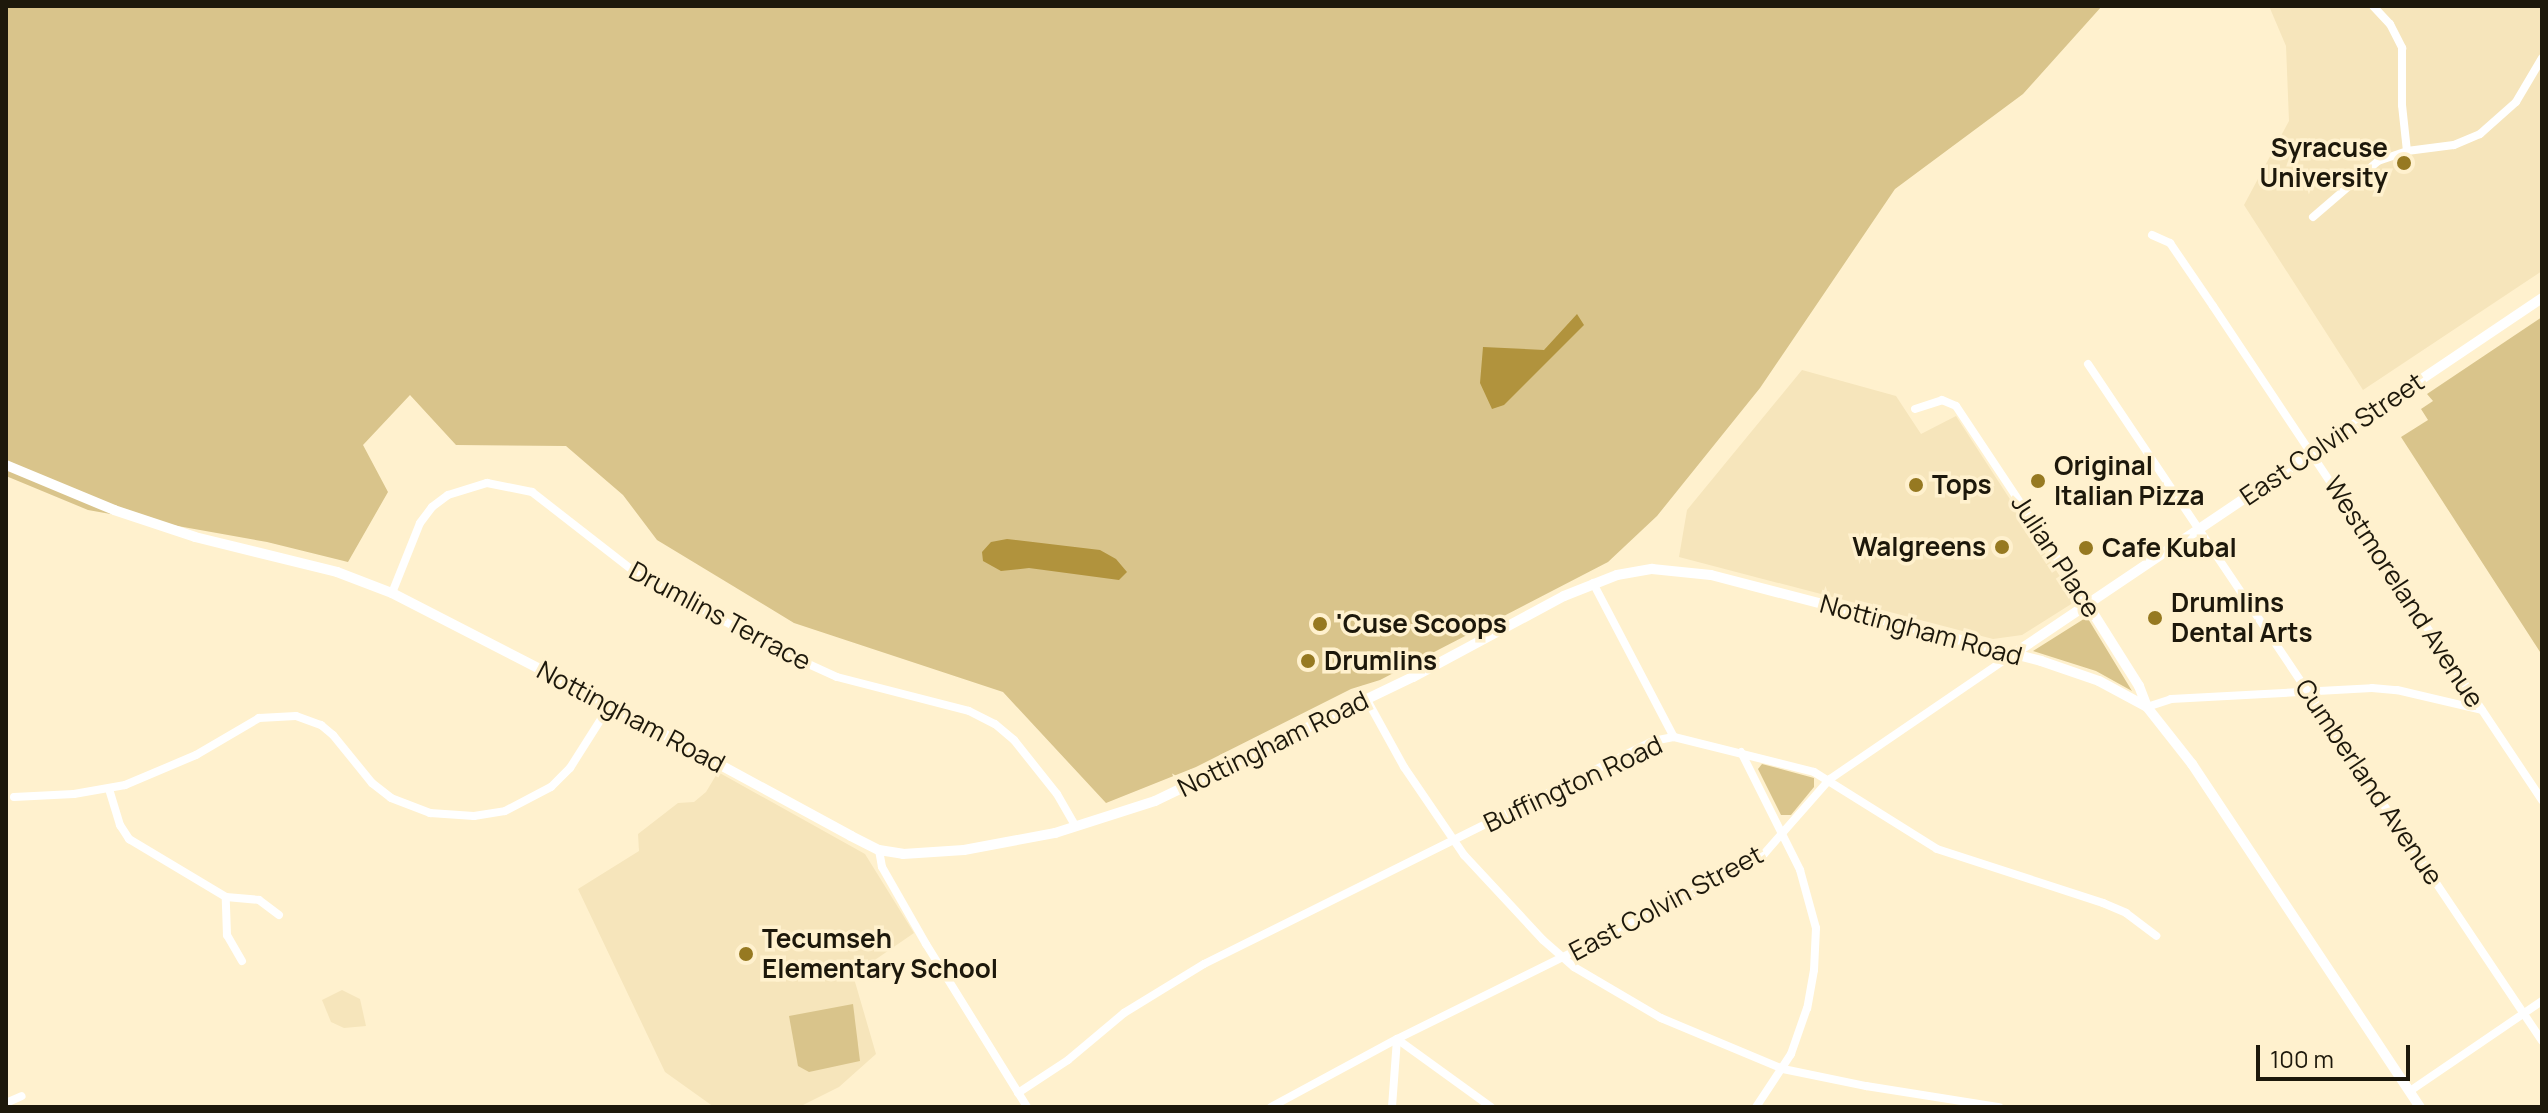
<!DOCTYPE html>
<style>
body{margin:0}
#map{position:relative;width:2548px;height:1113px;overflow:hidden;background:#fff1ce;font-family:Manrope,sans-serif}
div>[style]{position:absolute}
.built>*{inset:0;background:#f6e5bb}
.green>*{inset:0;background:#d9c48b}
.water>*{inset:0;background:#b1933d}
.minor>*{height:8px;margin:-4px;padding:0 4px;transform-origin:4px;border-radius:4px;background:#fff}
.tertiary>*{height:10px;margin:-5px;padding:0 5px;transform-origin:5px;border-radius:5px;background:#fff}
.dots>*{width:22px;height:22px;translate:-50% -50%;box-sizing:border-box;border:4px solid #fff1ce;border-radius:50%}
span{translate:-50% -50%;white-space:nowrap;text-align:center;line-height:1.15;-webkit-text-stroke:7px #fff1ce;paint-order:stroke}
.poi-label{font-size:26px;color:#1d180b;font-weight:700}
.right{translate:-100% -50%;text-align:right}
.left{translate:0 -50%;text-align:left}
.street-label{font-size:26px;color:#1d180b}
.frame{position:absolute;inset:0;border:8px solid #1d180b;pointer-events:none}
.scale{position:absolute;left:2256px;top:1045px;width:154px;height:36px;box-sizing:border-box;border:4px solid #1d180b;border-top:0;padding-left:10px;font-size:24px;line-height:28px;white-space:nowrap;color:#1d180b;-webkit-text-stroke:6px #fff1ce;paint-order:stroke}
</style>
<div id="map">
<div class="built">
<div style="clip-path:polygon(2269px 6px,2542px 6px,2542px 271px,2363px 390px,2244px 205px,2289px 121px,2286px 46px)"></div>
<div style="clip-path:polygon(1802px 370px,1896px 396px,1921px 434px,1956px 416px,2076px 601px,2022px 635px,1993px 639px,1679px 557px,1687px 510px)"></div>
<div style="clip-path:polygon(718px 772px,865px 854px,914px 933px,853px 975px,876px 1054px,839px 1087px,799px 1107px,714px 1107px,665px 1072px,578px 889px,639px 851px,638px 834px,678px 803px,694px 802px,706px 792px)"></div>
<div style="clip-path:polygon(342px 990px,360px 999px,366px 1026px,344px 1028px,331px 1022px,322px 1000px)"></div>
</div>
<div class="green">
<div style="clip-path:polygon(6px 6px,2102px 6px,2023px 94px,1895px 189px,1760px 388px,1657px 516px,1608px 562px,1380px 680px,1351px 689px,1196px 767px,1106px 803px,1003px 692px,794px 623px,657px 540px,623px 495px,566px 446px,456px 445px,410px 395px,363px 445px,388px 492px,348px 562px,267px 542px,88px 510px,6px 476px)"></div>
<div style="clip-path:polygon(2542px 317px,2542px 655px,2401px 437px,2428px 420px,2421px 409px,2433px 401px,2427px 394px)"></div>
<div style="clip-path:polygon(2087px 617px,2132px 691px,2096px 671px,2033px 651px)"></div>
<div style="clip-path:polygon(1762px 764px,1814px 778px,1814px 787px,1791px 815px,1781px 815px,1758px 769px)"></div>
<div style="clip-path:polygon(853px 1004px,860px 1061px,809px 1072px,798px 1066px,789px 1016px)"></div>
</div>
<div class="water">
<div style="clip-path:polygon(1577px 314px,1584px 325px,1504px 405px,1492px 409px,1480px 383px,1483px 347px,1544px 350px)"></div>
<div style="clip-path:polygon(1007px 539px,1100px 550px,1116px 559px,1127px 572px,1119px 580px,1029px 568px,1001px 571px,983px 561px,982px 552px,991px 542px)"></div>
</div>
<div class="minor">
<div style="left:2373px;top:6px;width:25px;rotate:47deg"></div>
<div style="left:2390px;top:24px;width:27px;rotate:63deg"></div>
<div style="left:2402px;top:48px;width:57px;rotate:90deg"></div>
<div style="left:2402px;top:105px;width:46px;rotate:83.8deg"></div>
<div style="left:2313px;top:217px;width:86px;rotate:-40.7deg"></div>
<div style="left:2378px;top:161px;width:31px;rotate:-19deg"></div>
<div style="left:2407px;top:151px;width:47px;rotate:-7.3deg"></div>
<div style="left:2454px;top:145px;width:28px;rotate:-23deg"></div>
<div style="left:2480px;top:134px;width:48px;rotate:-41.6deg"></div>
<div style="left:2516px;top:102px;width:51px;rotate:-59.4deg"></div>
<div style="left:2152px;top:235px;width:20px;rotate:24deg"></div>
<div style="left:2170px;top:243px;width:76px;rotate:55.7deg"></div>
<div style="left:2213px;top:306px;width:594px;rotate:56.34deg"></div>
<div style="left:2088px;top:364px;width:815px;rotate:56.15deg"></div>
<div style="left:1915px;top:409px;width:28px;rotate:-18deg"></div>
<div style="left:1942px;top:400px;width:15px;rotate:23deg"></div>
<div style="left:1956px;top:406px;width:239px;rotate:56.4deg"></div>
<div style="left:1593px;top:583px;width:174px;rotate:62.3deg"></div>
<div style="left:392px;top:593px;width:75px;rotate:-68.2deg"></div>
<div style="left:420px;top:523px;width:20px;rotate:-53deg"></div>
<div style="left:432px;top:507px;width:20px;rotate:-37deg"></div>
<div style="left:448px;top:495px;width:41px;rotate:-17.1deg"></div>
<div style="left:487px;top:483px;width:46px;rotate:11.3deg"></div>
<div style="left:532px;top:492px;width:137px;rotate:37.9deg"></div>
<div style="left:640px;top:576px;width:161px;rotate:28.2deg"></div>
<div style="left:782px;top:652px;width:60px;rotate:24.4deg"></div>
<div style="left:837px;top:677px;width:136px;rotate:14.4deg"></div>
<div style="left:969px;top:711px;width:29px;rotate:27deg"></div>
<div style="left:995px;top:724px;width:25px;rotate:40deg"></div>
<div style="left:1014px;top:740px;width:69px;rotate:51.5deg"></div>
<div style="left:1057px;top:794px;width:38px;rotate:60deg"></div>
<div style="left:1367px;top:700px;width:77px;rotate:61.1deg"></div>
<div style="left:1404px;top:767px;width:107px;rotate:55.7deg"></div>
<div style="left:1464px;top:855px;width:116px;rotate:47.1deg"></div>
<div style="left:1543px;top:940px;width:41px;rotate:41.1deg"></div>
<div style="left:1574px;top:967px;width:101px;rotate:30.4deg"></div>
<div style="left:1661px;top:1018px;width:132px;rotate:22.7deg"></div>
<div style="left:1783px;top:1069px;width:85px;rotate:11.6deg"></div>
<div style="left:1866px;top:1086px;width:135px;rotate:9deg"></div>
<div style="left:2147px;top:707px;width:25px;rotate:-18deg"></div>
<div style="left:2171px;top:699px;width:201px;rotate:-3.1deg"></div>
<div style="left:2372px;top:688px;width:25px;rotate:5deg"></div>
<div style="left:2397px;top:690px;width:87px;rotate:13.2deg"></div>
<div style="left:1741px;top:752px;width:132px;rotate:63.4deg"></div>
<div style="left:1800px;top:870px;width:60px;rotate:74.6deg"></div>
<div style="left:1816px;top:928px;width:42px;rotate:92.7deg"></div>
<div style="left:1814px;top:970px;width:39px;rotate:100deg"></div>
<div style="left:1807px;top:1008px;width:49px;rotate:109.2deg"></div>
<div style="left:1791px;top:1054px;width:64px;rotate:123.4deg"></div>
<div style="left:109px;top:789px;width:38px;rotate:73deg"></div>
<div style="left:120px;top:825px;width:17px;rotate:57deg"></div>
<div style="left:129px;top:839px;width:113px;rotate:30.9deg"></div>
<div style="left:14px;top:797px;width:60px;rotate:-2.9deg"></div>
<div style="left:74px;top:794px;width:52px;rotate:-10deg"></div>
<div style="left:125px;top:785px;width:77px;rotate:-22.9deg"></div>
<div style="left:196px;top:755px;width:73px;rotate:-30.4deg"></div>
<div style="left:259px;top:718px;width:37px;rotate:-3deg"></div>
<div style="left:296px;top:716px;width:27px;rotate:20deg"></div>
<div style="left:321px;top:725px;width:16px;rotate:40deg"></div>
<div style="left:333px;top:735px;width:62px;rotate:50.9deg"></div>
<div style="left:372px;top:783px;width:24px;rotate:38deg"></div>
<div style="left:391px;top:798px;width:42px;rotate:21deg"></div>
<div style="left:430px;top:813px;width:44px;rotate:3.9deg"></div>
<div style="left:474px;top:816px;width:31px;rotate:-9deg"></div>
<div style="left:505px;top:811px;width:52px;rotate:-27.6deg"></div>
<div style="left:551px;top:787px;width:27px;rotate:-45deg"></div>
<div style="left:570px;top:768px;width:75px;rotate:-57.6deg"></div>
<div style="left:879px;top:850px;width:17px;rotate:80deg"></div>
<div style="left:882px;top:867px;width:89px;rotate:60.3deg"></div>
<div style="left:926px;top:944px;width:192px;rotate:58.2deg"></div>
<div style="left:242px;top:961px;width:30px;rotate:-120deg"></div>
<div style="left:227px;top:935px;width:38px;rotate:-92deg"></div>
<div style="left:226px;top:897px;width:33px;rotate:5deg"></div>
<div style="left:259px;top:900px;width:25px;rotate:37deg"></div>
<div style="left:1397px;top:1039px;width:116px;rotate:35.9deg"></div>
<div style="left:2410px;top:1091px;width:160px;rotate:-34.3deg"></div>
<div style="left:1018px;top:1093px;width:60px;rotate:-33.4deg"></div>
<div style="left:1068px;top:1060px;width:73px;rotate:-40deg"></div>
<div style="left:1124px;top:1013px;width:94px;rotate:-31.5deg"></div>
<div style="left:1204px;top:964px;width:501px;rotate:-26.41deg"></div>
<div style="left:1653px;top:741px;width:21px;rotate:-11deg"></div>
<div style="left:1674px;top:737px;width:144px;rotate:14deg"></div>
<div style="left:1814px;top:772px;width:145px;rotate:32deg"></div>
<div style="left:1937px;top:849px;width:175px;rotate:18deg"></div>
<div style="left:2103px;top:903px;width:25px;rotate:23deg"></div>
<div style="left:2126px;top:913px;width:38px;rotate:37deg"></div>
<div style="left:6px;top:1103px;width:17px;rotate:-24deg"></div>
<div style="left:1271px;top:1107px;width:143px;rotate:-28.4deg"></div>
<div style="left:1397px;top:1039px;width:355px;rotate:-26.3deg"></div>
<div style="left:1715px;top:882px;width:56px;rotate:-29.7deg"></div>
<div style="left:1764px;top:854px;width:100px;rotate:-48.7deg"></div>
<div style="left:1830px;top:779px;width:220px;rotate:-34.3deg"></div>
<div style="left:1392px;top:1107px;width:68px;rotate:-85.8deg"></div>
</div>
<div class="tertiary">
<div style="left:6px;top:465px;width:117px;rotate:22.6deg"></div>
<div style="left:114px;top:510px;width:85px;rotate:18.4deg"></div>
<div style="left:195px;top:537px;width:146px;rotate:13.8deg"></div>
<div style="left:337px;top:572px;width:59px;rotate:20.9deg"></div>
<div style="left:392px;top:593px;width:245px;rotate:27.2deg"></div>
<div style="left:610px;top:705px;width:274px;rotate:28.5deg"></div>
<div style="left:851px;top:836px;width:31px;rotate:27deg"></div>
<div style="left:879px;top:850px;width:24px;rotate:9deg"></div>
<div style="left:903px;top:854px;width:61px;rotate:-3.8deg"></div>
<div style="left:964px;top:850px;width:93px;rotate:-10.6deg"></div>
<div style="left:1055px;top:833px;width:105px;rotate:-17.7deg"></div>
<div style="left:1155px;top:801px;width:286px;rotate:-25.7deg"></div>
<div style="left:1413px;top:677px;width:171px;rotate:-28.2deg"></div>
<div style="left:1564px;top:596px;width:57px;rotate:-21.6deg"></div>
<div style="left:1617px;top:575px;width:36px;rotate:-10deg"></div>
<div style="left:1652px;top:569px;width:59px;rotate:5.8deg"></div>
<div style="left:1711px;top:575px;width:341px;rotate:14.6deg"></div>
<div style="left:2041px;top:661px;width:61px;rotate:19deg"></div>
<div style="left:2099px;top:681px;width:55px;rotate:28.4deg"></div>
<div style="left:2147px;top:707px;width:73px;rotate:51.7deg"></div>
<div style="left:2192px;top:764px;width:412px;rotate:56.4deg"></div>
<div style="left:2088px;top:605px;width:96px;rotate:57.8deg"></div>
<div style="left:2139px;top:686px;width:22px;rotate:69deg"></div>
<div style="left:2012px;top:655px;width:639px;rotate:-33.96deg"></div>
</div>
<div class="dots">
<div style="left:2404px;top:163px;background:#967921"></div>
<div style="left:2038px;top:481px;background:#967921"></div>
<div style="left:1916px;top:485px;background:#967921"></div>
<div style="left:2002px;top:547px;background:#967921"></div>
<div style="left:2086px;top:548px;background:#967921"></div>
<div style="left:2155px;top:618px;background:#967921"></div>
<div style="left:1320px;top:624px;background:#967921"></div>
<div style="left:1308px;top:661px;background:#967921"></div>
<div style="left:746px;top:954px;background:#967921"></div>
</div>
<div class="poi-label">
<span class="right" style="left:2388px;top:163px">Syracuse<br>University</span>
<span class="left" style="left:2054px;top:481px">Original<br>Italian Pizza</span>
<span class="left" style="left:1932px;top:485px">Tops</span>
<span class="right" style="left:1986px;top:547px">Walgreens</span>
<span class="left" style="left:2102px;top:548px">Cafe Kubal</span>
<span class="left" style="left:2171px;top:618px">Drumlins<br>Dental Arts</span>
<span class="left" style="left:1336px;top:624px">'Cuse Scoops</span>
<span class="left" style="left:1324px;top:661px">Drumlins</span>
<span class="left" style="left:762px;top:954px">Tecumseh<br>Elementary School</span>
</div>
<div class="street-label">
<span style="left:2332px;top:439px;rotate:-34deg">East Colvin Street</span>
<span style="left:2056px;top:556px;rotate:57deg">Julian Place</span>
<span style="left:2404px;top:592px;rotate:57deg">Westmoreland Avenue</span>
<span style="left:720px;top:616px;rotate:28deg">Drumlins Terrace</span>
<span style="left:1921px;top:630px;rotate:15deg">Nottingham Road</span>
<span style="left:631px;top:717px;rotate:28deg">Nottingham Road</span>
<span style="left:1273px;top:744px;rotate:-26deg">Nottingham Road</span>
<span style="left:2369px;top:782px;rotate:56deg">Cumberland Avenue</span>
<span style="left:1573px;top:784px;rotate:-25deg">Buffington Road</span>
<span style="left:1666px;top:903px;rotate:-28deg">East Colvin Street</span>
</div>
<div class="frame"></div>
<div class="scale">100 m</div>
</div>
